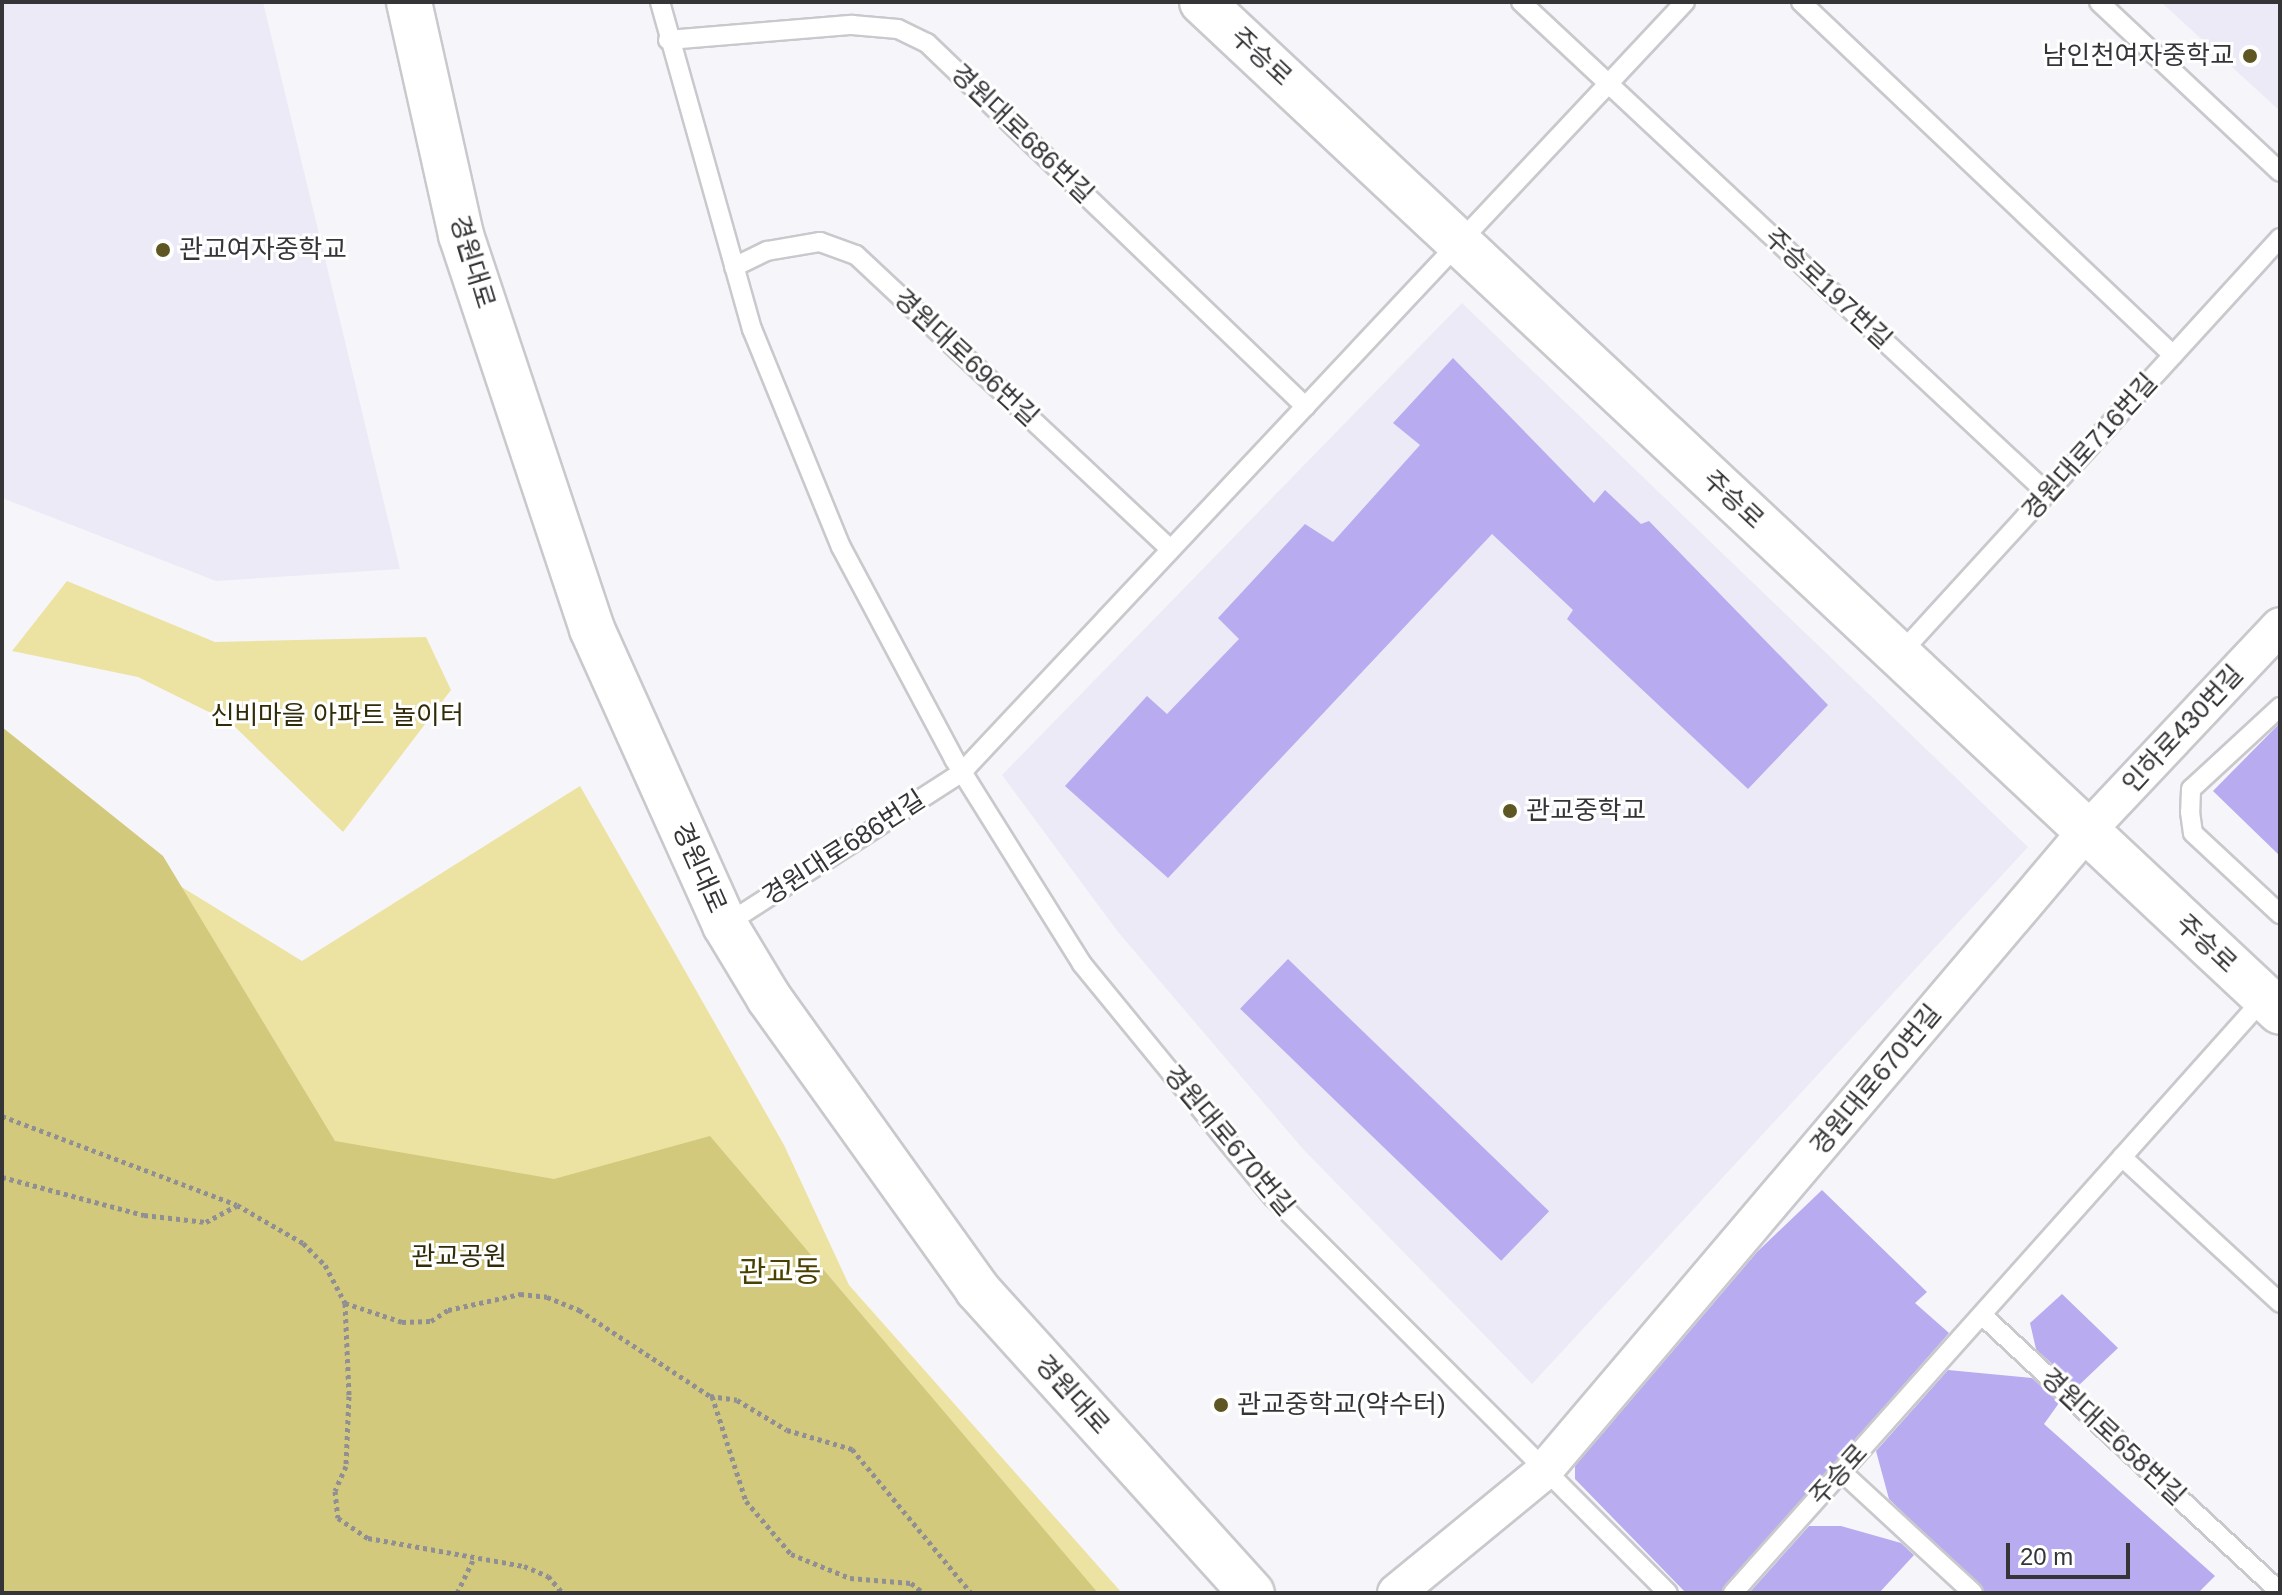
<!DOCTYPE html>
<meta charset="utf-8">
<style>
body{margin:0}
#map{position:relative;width:2282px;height:1595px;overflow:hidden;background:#f6f5fa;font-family:Arial,"Noto Sans KR",sans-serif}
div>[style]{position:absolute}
.built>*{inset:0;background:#eceaf6}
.green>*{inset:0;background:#ece3a3}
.forest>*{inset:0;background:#d3c97d}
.building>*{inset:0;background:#b8abf0;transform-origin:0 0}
.path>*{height:5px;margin-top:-2.5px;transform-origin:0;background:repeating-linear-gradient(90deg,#908f93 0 4px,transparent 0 8px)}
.roads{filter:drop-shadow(2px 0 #c9c9cd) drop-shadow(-2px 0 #c9c9cd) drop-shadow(0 2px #c9c9cd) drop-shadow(0 -2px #c9c9cd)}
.lane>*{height:18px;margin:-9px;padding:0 9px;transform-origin:9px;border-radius:9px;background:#fff}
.street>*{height:36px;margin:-18px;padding:0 18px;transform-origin:18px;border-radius:18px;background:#fff}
.secondary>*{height:44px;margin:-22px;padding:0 22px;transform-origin:22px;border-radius:22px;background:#fff}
.dots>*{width:22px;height:22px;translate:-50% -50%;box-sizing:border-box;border:4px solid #fff;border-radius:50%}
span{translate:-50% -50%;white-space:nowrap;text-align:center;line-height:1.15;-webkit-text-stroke:6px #fff;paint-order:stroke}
.poi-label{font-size:26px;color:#353537}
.right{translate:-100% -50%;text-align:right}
.left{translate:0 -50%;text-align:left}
.street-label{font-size:26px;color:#353537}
.park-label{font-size:26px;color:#302b09}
.quarter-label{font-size:30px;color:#4a4100}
.frame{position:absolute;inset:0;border:4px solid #353537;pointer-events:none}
.scale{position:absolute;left:2006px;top:1543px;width:124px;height:36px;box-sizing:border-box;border:4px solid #353537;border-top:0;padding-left:10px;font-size:24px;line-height:28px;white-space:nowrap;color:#353537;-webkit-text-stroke:6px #fff;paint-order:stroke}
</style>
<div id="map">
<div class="built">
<div style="clip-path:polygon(2px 2px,263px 2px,400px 569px,216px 581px,2px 498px)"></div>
<div style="clip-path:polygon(2161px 2px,2280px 2px,2280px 111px)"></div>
<div style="clip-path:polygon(1462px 303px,2028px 847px,1532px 1384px,1303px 1149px,1118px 932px,1002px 775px)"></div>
</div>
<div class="green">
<div style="clip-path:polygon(67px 581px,215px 642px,426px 637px,451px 690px,343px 832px,231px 723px,138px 677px,12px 651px)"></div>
<div style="clip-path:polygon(2px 751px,146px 865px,302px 961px,580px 786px,784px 1145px,849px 1285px,1122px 1593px,2px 1593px)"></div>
</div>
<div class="forest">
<div style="clip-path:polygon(2px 727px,163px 856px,335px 1141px,554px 1179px,710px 1136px,1098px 1593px,2px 1593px)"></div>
</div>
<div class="building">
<div style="clip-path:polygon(1453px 358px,1594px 503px,1605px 490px,1641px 524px,1649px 521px,1828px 705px,1748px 789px,1567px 619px,1573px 610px,1492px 534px,1168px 878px,1065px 786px,1147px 696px,1167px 714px,1239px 639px,1218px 618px,1305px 524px,1333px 542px,1420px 445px,1393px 423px)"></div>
<div style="clip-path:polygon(2280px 723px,2280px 856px,2213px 791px)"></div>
<div style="left:1288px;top:959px;width:363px;height:69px;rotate:44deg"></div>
<div style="clip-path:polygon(1822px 1190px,1927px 1292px,1915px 1303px,1949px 1333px,1721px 1593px,1686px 1593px,1575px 1479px,1575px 1466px,1757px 1252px)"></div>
<div style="clip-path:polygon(2062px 1294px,2118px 1348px,2077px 1387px,2036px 1349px,2030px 1323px)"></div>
<div style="clip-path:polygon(1948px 1370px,2032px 1378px,2059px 1403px,2044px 1424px,2215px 1576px,2198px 1593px,1986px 1593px,1889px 1499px,1876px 1451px)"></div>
<div style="clip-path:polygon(1809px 1526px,1841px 1526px,1901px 1543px,1914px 1555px,1879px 1593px,1749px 1593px)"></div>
</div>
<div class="path">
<div style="left:2px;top:1116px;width:251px;rotate:20.7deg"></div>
<div style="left:237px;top:1205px;width:76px;rotate:29.9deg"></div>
<div style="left:303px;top:1243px;width:31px;rotate:45deg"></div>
<div style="left:325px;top:1265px;width:43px;rotate:62.2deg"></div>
<div style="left:345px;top:1303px;width:93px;rotate:87.5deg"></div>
<div style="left:349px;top:1396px;width:70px;rotate:92.5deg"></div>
<div style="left:346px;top:1466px;width:27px;rotate:114deg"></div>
<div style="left:335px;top:1491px;width:27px;rotate:84deg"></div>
<div style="left:338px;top:1518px;width:36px;rotate:34deg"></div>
<div style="left:368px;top:1538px;width:158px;rotate:10.2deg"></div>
<div style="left:524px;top:1566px;width:26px;rotate:23deg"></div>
<div style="left:548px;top:1576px;width:23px;rotate:49deg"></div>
<div style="left:2px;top:1177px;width:147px;rotate:15deg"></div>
<div style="left:144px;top:1215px;width:62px;rotate:6.4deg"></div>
<div style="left:206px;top:1222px;width:34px;rotate:-28deg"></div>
<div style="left:345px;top:1303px;width:60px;rotate:18.4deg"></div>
<div style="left:402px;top:1322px;width:29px;rotate:-2deg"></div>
<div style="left:431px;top:1321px;width:20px;rotate:-33deg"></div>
<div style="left:448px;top:1310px;width:74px;rotate:-12.5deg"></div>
<div style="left:520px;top:1294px;width:27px;rotate:6deg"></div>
<div style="left:547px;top:1297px;width:35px;rotate:22deg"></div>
<div style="left:579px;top:1310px;width:157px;rotate:33.3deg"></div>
<div style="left:710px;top:1396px;width:27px;rotate:8deg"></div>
<div style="left:737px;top:1400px;width:58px;rotate:31deg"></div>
<div style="left:787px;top:1430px;width:68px;rotate:16.3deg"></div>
<div style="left:852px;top:1449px;width:187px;rotate:50.4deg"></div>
<div style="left:712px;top:1396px;width:110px;rotate:72.1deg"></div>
<div style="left:746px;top:1501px;width:70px;rotate:49.7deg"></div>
<div style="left:791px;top:1554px;width:64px;rotate:22.1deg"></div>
<div style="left:850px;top:1578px;width:61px;rotate:4.7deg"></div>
<div style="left:911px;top:1583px;width:16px;rotate:38deg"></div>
<div style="left:457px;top:1593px;width:37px;rotate:-64deg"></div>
</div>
<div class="roads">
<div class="lane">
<div style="left:660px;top:2px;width:340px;rotate:74.3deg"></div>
<div style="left:752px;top:329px;width:235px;rotate:67.8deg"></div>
<div style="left:841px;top:547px;width:240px;rotate:61.9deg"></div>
<div style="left:954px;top:759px;width:242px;rotate:58deg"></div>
<div style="left:1082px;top:964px;width:301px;rotate:50.7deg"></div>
<div style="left:1273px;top:1197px;width:559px;rotate:45.07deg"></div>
<div style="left:1521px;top:2px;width:720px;rotate:43.03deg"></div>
<div style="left:1801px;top:2px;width:513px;rotate:43.5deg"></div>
<div style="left:2099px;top:2px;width:248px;rotate:43.2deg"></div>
<div style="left:668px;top:40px;width:185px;rotate:-4.7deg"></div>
<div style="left:852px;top:25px;width:46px;rotate:5deg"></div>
<div style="left:898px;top:29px;width:32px;rotate:26deg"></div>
<div style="left:927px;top:43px;width:525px;rotate:43.84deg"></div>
<div style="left:734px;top:267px;width:37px;rotate:-26deg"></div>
<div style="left:767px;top:251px;width:54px;rotate:-9.6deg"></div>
<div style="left:820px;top:242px;width:38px;rotate:20deg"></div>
<div style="left:856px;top:255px;width:430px;rotate:43.1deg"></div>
<div style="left:1899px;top:655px;width:565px;rotate:-47.58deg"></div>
<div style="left:2280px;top:707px;width:121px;rotate:137.3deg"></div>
<div style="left:2191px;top:789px;width:23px;rotate:92deg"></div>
<div style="left:2190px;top:812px;width:21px;rotate:82deg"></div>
<div style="left:2193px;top:833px;width:119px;rotate:43deg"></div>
<div style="left:725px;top:925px;width:282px;rotate:-32.8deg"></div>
<div style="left:962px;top:772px;width:1056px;rotate:-46.8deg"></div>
<div style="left:2122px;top:1157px;width:215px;rotate:42.7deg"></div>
<div style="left:1982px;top:1315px;width:407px;rotate:42.9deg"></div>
<div style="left:1842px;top:1472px;width:178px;rotate:42.7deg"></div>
<div style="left:1733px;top:1593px;width:797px;rotate:-48.25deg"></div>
</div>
<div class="street">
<div style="left:1396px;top:1593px;width:189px;rotate:-39.4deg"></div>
<div style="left:1542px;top:1473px;width:839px;rotate:-49.69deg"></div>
<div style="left:2085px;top:833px;width:284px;rotate:-46.7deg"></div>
</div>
<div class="secondary">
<div style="left:409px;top:2px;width:239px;rotate:77.4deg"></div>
<div style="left:461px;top:235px;width:415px;rotate:71.6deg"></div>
<div style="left:592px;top:629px;width:325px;rotate:65.8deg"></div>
<div style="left:725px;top:925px;width:85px;rotate:58.9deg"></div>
<div style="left:769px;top:998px;width:358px;rotate:54.4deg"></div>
<div style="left:977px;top:1289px;width:410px;rotate:47.9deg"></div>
<div style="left:1202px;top:2px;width:1477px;rotate:43.13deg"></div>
</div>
</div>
<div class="dots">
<div style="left:2250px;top:56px;background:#5e5723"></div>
<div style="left:163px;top:250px;background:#5e5723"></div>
<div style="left:1510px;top:811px;background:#5e5723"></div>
<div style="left:1221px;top:1405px;background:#5e5723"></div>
</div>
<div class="poi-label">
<span class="right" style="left:2234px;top:56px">남인천여자중학교</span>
<span class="left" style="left:179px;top:250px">관교여자중학교</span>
<span class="left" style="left:1526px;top:811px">관교중학교</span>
<span class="left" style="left:1237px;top:1405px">관교중학교(약수터)</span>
</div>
<div class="street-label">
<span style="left:1261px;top:57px;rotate:43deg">주승로</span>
<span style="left:1022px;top:134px;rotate:44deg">경원대로686번길</span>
<span style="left:472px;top:262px;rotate:73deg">경원대로</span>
<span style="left:1828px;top:289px;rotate:43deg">주승로197번길</span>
<span style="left:966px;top:358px;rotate:43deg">경원대로696번길</span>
<span style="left:2090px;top:447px;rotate:-48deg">경원대로716번길</span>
<span style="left:1733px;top:500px;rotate:43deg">주승로</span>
<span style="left:2183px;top:729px;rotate:-47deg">인하로430번길</span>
<span style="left:844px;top:848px;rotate:-33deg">경원대로686번길</span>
<span style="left:699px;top:868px;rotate:66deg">경원대로</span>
<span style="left:2206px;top:944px;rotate:43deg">주승로</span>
<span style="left:1876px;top:1080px;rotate:-50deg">경원대로670번길</span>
<span style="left:1229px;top:1141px;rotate:50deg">경원대로670번길</span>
<span style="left:1072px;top:1395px;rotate:48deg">경원대로</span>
<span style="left:2113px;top:1437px;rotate:43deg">경원대로658번길</span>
<span style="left:1839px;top:1475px;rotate:-48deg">주승로</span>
</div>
<div class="park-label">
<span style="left:337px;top:716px">신비마을 아파트 놀이터</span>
<span style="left:459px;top:1257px">관교공원</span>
</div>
<div class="quarter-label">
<span style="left:780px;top:1272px">관교동</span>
</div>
<div class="frame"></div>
<div class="scale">20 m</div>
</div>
